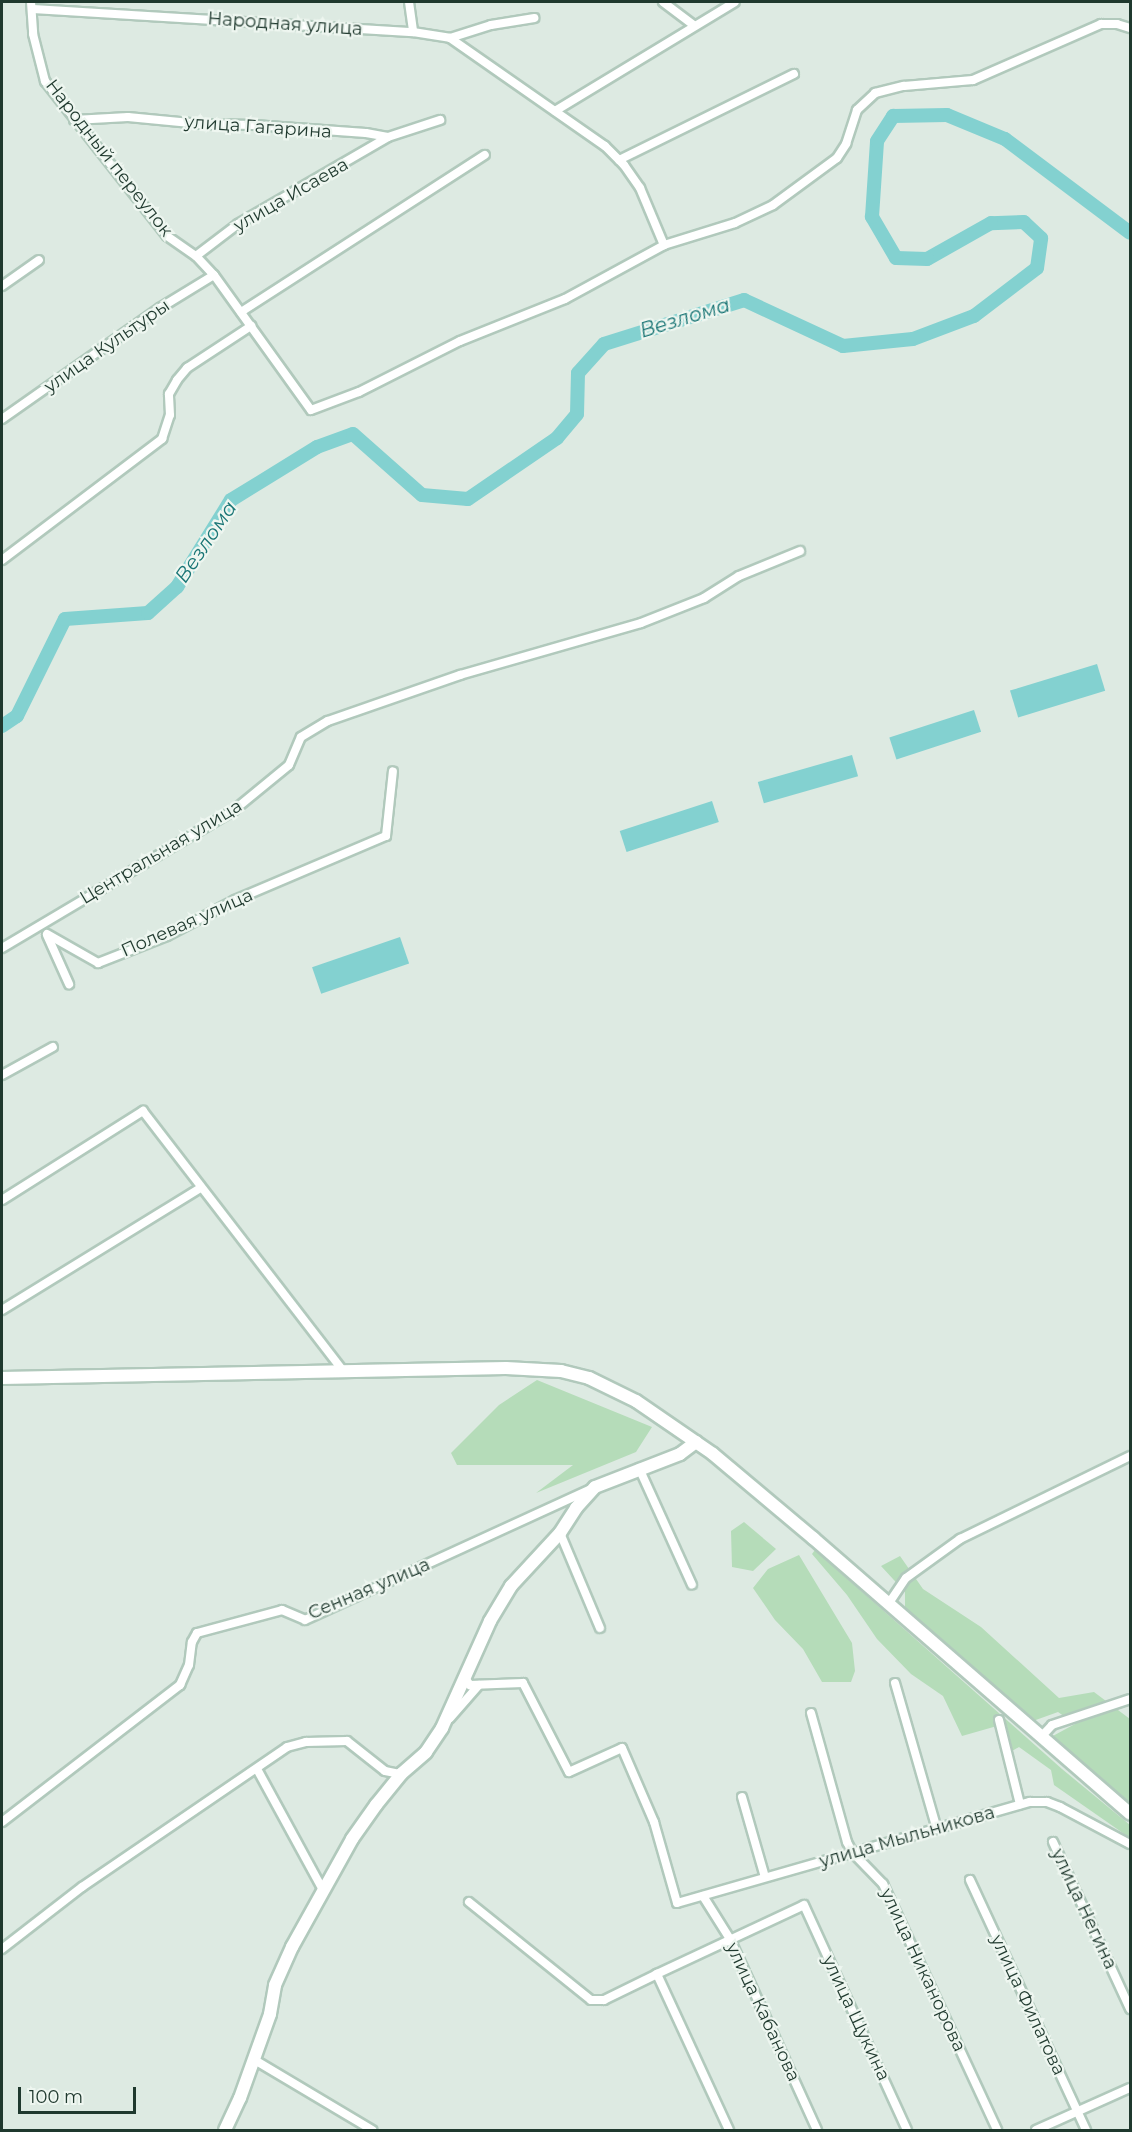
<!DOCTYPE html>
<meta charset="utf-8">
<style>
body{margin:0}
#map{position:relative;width:1132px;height:2132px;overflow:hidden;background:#ddeae2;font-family:Montserrat,sans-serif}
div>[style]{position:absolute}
.green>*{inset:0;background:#b5dcb9}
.water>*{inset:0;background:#83d1d0;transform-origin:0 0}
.river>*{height:14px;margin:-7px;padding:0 7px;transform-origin:7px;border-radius:7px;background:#83d1d0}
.roads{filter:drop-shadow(2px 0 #b1c9bc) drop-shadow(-2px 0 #b1c9bc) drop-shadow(0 2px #b1c9bc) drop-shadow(0 -2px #b1c9bc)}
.street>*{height:8px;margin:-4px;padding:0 4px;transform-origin:4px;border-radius:4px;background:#fff}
.secondary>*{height:12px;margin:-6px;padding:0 6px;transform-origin:6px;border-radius:6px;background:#fff}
span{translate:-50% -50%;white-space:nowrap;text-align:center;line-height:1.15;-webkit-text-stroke:4.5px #eef6f0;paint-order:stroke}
.street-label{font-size:18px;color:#1f392e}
.water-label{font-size:20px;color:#197575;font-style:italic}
.frame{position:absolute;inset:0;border:3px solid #1f392e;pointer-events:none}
.scale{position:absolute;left:18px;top:2087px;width:118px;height:27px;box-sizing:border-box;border:3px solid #1f392e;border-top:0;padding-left:8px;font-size:18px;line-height:21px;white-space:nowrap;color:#1f392e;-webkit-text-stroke:4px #eef6f0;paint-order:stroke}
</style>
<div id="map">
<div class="green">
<div style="clip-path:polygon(537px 1380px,652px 1427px,636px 1452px,536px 1493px,573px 1465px,457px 1465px,451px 1453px,499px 1405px)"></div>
<div style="clip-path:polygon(744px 1522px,776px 1549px,753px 1571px,732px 1567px,731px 1531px)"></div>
<div style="clip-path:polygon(815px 1550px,1062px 1769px,1130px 1825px,1130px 1838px,1054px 1785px,1051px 1770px,1019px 1747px,1012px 1751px,997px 1726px,962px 1736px,943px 1696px,911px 1674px,877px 1639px,847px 1595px,812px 1554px)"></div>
<div style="clip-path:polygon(799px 1555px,852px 1643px,855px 1671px,851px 1682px,822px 1682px,803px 1649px,775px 1620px,753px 1588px,768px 1569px)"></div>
<div style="clip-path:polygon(900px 1556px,923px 1589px,981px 1627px,1059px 1698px,1094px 1692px,1130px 1719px,1130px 1806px,1051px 1737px,1075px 1724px,1058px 1712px,1033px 1721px,905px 1611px,905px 1592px,881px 1566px)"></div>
</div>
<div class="water">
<div style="left:1097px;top:664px;width:28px;height:91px;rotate:73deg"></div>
<div style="left:974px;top:710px;width:23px;height:89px;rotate:72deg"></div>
<div style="left:852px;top:755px;width:22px;height:98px;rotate:74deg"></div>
<div style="left:712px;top:801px;width:22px;height:97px;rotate:72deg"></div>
<div style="left:400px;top:937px;width:28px;height:93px;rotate:71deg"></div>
</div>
<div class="river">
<div style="left:2px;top:726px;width:18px;rotate:-34deg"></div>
<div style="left:17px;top:716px;width:108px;rotate:-63.7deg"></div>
<div style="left:65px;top:619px;width:83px;rotate:-4.1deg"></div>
<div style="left:148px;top:613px;width:39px;rotate:-42deg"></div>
<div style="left:177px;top:587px;width:102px;rotate:-58.2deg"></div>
<div style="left:231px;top:500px;width:101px;rotate:-31.6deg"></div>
<div style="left:317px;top:447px;width:38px;rotate:-20deg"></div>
<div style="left:353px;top:434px;width:92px;rotate:41.5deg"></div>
<div style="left:422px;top:495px;width:46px;rotate:5deg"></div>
<div style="left:468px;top:499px;width:108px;rotate:-34.4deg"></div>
<div style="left:557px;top:438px;width:31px;rotate:-50deg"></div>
<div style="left:577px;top:414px;width:41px;rotate:-88.6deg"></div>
<div style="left:578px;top:373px;width:39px;rotate:-48deg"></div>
<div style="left:604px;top:344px;width:147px;rotate:-17.4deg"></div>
<div style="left:744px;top:300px;width:109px;rotate:24.9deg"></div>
<div style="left:843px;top:346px;width:70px;rotate:-5.7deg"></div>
<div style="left:913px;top:339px;width:65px;rotate:-20.7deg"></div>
<div style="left:974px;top:316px;width:79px;rotate:-37.3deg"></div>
<div style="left:1037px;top:268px;width:30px;rotate:-82deg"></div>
<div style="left:1041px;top:238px;width:23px;rotate:-137deg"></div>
<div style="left:1024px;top:222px;width:33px;rotate:178deg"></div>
<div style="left:991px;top:223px;width:73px;rotate:150.6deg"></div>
<div style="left:927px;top:259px;width:31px;rotate:-178deg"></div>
<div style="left:896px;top:258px;width:48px;rotate:-120.3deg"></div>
<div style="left:872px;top:217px;width:76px;rotate:-86.2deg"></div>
<div style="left:877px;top:141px;width:30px;rotate:-57deg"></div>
<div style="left:893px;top:116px;width:54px;rotate:-1.1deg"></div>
<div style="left:947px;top:115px;width:63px;rotate:22.5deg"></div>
<div style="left:1005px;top:139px;width:156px;rotate:36.9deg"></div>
</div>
<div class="roads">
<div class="street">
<div style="left:31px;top:2px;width:32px;rotate:86deg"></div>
<div style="left:33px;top:34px;width:49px;rotate:75.7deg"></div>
<div style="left:45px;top:81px;width:197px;rotate:51.8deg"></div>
<div style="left:167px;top:236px;width:35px;rotate:35deg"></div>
<div style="left:196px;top:256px;width:26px;rotate:47deg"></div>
<div style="left:214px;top:275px;width:166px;rotate:54.3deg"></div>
<div style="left:311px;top:410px;width:51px;rotate:-20.6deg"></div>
<div style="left:359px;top:392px;width:113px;rotate:-26.8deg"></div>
<div style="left:460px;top:341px;width:113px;rotate:-21.8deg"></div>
<div style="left:565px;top:299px;width:113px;rotate:-28.6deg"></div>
<div style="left:664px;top:245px;width:74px;rotate:-17.2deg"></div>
<div style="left:735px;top:223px;width:42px;rotate:-25.3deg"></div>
<div style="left:773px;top:205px;width:79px;rotate:-36.3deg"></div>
<div style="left:837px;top:158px;width:17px;rotate:-57deg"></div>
<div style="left:846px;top:144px;width:36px;rotate:-72deg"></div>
<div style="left:857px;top:110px;width:25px;rotate:-43deg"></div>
<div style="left:875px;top:93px;width:30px;rotate:-14deg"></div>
<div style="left:904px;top:86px;width:69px;rotate:-5deg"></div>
<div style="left:973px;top:80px;width:140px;rotate:-23.6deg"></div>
<div style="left:1101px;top:24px;width:16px"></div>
<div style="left:1117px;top:24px;width:14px;rotate:17deg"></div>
<div style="left:409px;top:2px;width:30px;rotate:82deg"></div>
<div style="left:663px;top:2px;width:39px;rotate:37deg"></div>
<div style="left:33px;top:9px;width:381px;rotate:3.5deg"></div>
<div style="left:413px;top:32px;width:37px;rotate:9deg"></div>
<div style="left:450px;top:38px;width:43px;rotate:-17.6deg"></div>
<div style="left:491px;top:25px;width:44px;rotate:-9.2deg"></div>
<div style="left:450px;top:38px;width:189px;rotate:34.9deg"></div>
<div style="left:605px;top:146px;width:27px;rotate:45deg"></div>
<div style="left:624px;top:165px;width:28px;rotate:55deg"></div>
<div style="left:640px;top:188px;width:62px;rotate:67.2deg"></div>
<div style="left:555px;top:111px;width:210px;rotate:-31.2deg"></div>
<div style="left:74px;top:120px;width:54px;rotate:-3.2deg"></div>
<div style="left:128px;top:117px;width:73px;rotate:5.5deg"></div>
<div style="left:201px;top:124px;width:53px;rotate:1.1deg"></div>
<div style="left:254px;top:125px;width:112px;rotate:4.1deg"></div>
<div style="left:366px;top:133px;width:22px;rotate:10deg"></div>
<div style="left:388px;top:137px;width:55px;rotate:-18.1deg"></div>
<div style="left:619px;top:160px;width:195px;rotate:-26.2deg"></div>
<div style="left:196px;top:256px;width:53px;rotate:-37.3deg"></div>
<div style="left:238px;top:224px;width:173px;rotate:-30.1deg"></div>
<div style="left:2px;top:286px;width:45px;rotate:-35.1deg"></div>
<div style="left:241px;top:312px;width:290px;rotate:-32.8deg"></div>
<div style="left:2px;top:419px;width:193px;rotate:-35.1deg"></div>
<div style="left:160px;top:308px;width:63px;rotate:-31.4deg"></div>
<div style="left:2px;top:560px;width:201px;rotate:-37.1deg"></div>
<div style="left:162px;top:439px;width:25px;rotate:-72deg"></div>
<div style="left:170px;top:415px;width:21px;rotate:-93deg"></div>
<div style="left:169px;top:394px;width:16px;rotate:-60deg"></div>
<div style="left:177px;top:380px;width:16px;rotate:-50deg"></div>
<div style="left:187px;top:368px;width:77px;rotate:-33.3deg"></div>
<div style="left:47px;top:934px;width:59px;rotate:29.6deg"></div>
<div style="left:98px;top:963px;width:74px;rotate:-21.4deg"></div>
<div style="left:167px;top:936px;width:77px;rotate:-27.9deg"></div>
<div style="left:235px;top:900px;width:164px;rotate:-23deg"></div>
<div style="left:386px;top:836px;width:65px;rotate:-83.9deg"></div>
<div style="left:47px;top:935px;width:54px;rotate:65.8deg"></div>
<div style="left:2px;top:948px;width:269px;rotate:-30.7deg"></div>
<div style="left:233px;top:811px;width:72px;rotate:-39.4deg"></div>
<div style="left:289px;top:765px;width:30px;rotate:-67deg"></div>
<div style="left:301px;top:737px;width:31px;rotate:-31deg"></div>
<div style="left:328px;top:721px;width:140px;rotate:-19.2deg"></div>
<div style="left:460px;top:675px;width:188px;rotate:-16deg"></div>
<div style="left:641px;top:623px;width:68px;rotate:-21.6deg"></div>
<div style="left:704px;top:598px;width:41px;rotate:-32.2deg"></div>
<div style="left:739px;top:576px;width:66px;rotate:-22.3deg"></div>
<div style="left:2px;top:1075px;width:58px;rotate:-28.8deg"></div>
<div style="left:2px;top:1200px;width:167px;rotate:-32.3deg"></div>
<div style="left:143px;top:1111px;width:329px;rotate:52.4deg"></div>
<div style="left:2px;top:1310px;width:233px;rotate:-31.6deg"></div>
<div style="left:639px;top:1468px;width:128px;rotate:65.6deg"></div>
<div style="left:560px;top:1533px;width:103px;rotate:67.2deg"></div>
<div style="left:889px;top:1603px;width:30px;rotate:-56deg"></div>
<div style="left:906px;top:1578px;width:67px;rotate:-35.8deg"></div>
<div style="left:960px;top:1539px;width:189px;rotate:-26deg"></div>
<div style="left:465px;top:1678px;width:9px;rotate:54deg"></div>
<div style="left:470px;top:1685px;width:53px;rotate:-2.2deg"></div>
<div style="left:523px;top:1683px;width:100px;rotate:62.7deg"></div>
<div style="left:569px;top:1772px;width:58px;rotate:-24.4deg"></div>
<div style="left:622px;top:1748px;width:81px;rotate:66.6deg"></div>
<div style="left:654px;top:1822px;width:84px;rotate:74.1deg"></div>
<div style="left:677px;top:1903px;width:367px;rotate:-16deg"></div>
<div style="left:1030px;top:1802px;width:17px"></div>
<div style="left:1047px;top:1802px;width:14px;rotate:21deg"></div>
<div style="left:1060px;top:1807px;width:79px;rotate:27.9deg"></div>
<div style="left:895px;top:1683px;width:152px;rotate:74deg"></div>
<div style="left:811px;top:1713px;width:134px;rotate:74.4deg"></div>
<div style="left:847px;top:1842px;width:11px;rotate:63deg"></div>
<div style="left:852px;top:1852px;width:45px;rotate:45.9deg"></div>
<div style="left:883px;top:1884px;width:271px;rotate:65.1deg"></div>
<div style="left:450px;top:1718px;width:44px;rotate:-48.7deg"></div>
<div style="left:999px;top:1720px;width:87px;rotate:76deg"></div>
<div style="left:1041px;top:1737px;width:16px;rotate:-47deg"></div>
<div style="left:1052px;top:1725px;width:82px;rotate:-18.4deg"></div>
<div style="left:257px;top:1769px;width:138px;rotate:61.4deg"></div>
<div style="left:742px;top:1797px;width:83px;rotate:74deg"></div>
<div style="left:2px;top:1822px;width:225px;rotate:-37.6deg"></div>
<div style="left:180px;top:1685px;width:22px;rotate:-66deg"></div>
<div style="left:189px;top:1665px;width:23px;rotate:-83deg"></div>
<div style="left:192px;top:1642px;width:10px;rotate:-61deg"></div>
<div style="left:197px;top:1633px;width:88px;rotate:-15.1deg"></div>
<div style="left:282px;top:1610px;width:25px;rotate:23deg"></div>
<div style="left:305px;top:1620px;width:312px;rotate:-24.6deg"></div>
<div style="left:1053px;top:1842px;width:184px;rotate:65.2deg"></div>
<div style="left:970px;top:1880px;width:276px;rotate:65.1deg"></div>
<div style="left:703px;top:1896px;width:51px;rotate:57.9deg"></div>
<div style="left:730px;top:1939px;width:210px;rotate:65.5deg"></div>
<div style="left:469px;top:1902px;width:156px;rotate:38.8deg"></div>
<div style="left:591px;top:2000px;width:13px"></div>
<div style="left:604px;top:2000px;width:59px;rotate:-26.1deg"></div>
<div style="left:2px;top:1949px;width:101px;rotate:-37.8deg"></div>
<div style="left:82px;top:1887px;width:248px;rotate:-34.3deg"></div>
<div style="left:287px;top:1747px;width:20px;rotate:-15deg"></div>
<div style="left:306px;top:1742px;width:41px;rotate:-1.4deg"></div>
<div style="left:347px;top:1741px;width:48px;rotate:38.3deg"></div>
<div style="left:385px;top:1771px;width:16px;rotate:11deg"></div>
<div style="left:253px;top:2059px;width:139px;rotate:30.8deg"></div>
<div style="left:729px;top:2130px;width:172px;rotate:-114.8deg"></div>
<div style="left:657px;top:1974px;width:162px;rotate:-25.1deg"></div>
<div style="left:804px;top:1905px;width:247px;rotate:65.4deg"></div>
<div style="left:1036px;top:2130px;width:103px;rotate:-24.1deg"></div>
</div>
<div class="secondary">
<div style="left:2px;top:1378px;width:504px;rotate:-1.14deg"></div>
<div style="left:506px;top:1368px;width:55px;rotate:3.1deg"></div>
<div style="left:561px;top:1371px;width:29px;rotate:14deg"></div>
<div style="left:589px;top:1378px;width:52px;rotate:26.1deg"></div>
<div style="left:636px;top:1401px;width:93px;rotate:34.5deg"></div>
<div style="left:713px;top:1454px;width:131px;rotate:40deg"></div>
<div style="left:813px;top:1538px;width:420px;rotate:41deg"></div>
<div style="left:225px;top:2130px;width:35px;rotate:-65deg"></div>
<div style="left:240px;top:2098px;width:89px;rotate:-70.3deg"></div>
<div style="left:270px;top:2014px;width:29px;rotate:-80deg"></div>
<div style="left:275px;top:1985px;width:42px;rotate:-65.9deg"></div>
<div style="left:292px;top:1947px;width:124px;rotate:-60.9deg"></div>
<div style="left:352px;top:1839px;width:42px;rotate:-54.8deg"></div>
<div style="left:376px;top:1805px;width:40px;rotate:-51deg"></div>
<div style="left:401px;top:1774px;width:33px;rotate:-41deg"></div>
<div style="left:426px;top:1752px;width:29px;rotate:-56deg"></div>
<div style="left:442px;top:1728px;width:117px;rotate:-65.8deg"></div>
<div style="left:490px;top:1621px;width:41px;rotate:-59deg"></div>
<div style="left:511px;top:1586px;width:72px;rotate:-47.2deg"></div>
<div style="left:560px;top:1533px;width:30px;rotate:-57deg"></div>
<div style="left:576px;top:1508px;width:28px;rotate:-48deg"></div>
<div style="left:595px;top:1487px;width:91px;rotate:-21.2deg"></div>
<div style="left:680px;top:1454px;width:20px;rotate:-37deg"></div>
</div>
</div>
<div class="street-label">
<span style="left:285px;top:24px;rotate:4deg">Народная улица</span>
<span style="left:258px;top:127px;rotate:4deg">улица Гагарина</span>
<span style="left:109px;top:158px;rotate:52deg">Народный переулок</span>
<span style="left:291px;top:195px;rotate:-30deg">улица Исаева</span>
<span style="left:107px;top:346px;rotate:-35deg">улица Культуры</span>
<span style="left:161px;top:852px;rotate:-31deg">Центральная улица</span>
<span style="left:187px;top:923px;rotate:-24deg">Полевая улица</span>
<span style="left:369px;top:1589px;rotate:-23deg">Сенная улица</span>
<span style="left:907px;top:1837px;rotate:-16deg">улица Мыльникова</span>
<span style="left:1084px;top:1909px;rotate:65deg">улица Негина</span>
<span style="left:923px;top:1970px;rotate:65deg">улица Никанорова</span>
<span style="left:1028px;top:2005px;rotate:65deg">улица Филатова</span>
<span style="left:763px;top:2012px;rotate:65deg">улица Кабанова</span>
<span style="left:856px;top:2018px;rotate:65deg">улица Щукина</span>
</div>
<div class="water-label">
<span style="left:685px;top:318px;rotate:-17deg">Везлома</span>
<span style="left:206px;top:542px;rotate:-56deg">Везлома</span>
</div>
<div class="frame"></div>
<div class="scale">100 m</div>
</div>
